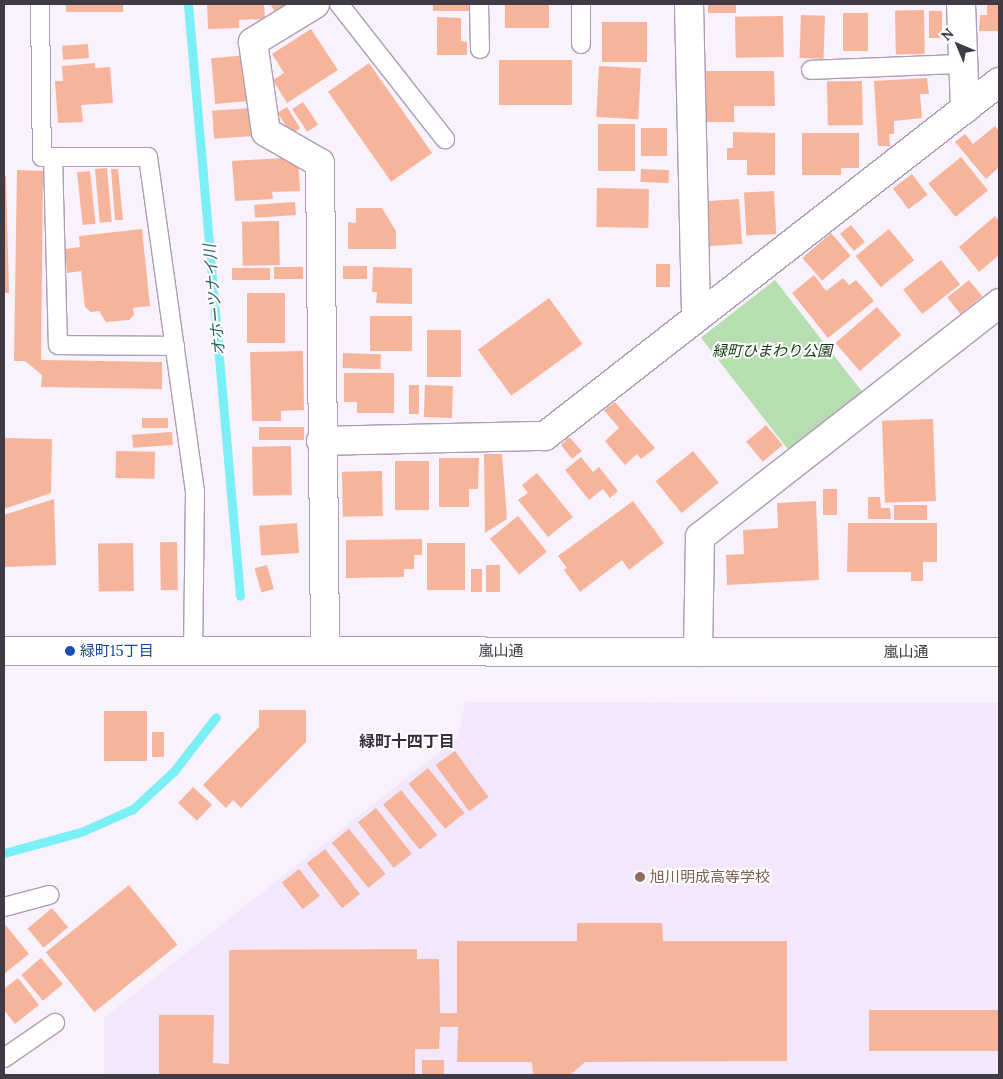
<!DOCTYPE html>
<meta charset="utf-8">
<style>
body{margin:0}
#map{position:relative;width:1003px;height:1079px;overflow:hidden;background:#f9f2fc;font-family:Lora,"Noto Sans JP",serif}
div>[style]{position:absolute}
.built>*{inset:0;background:#f3e7fb}
.green>*{inset:0;background:#b6deb0;transform-origin:0 0}
.stream>*{height:9px;margin:-4.5px;padding:0 4.5px;transform-origin:4.5px;border-radius:4.5px;background:#7aeff5}
.building>*{inset:0;background:#f6b49b;transform-origin:0 0}
.roads{filter:drop-shadow(1px 0 #ac9cb5) drop-shadow(-1px 0 #ac9cb5) drop-shadow(0 1px #ac9cb5) drop-shadow(0 -1px #ac9cb5)}
.service>*{height:18px;margin:-9px;padding:0 9px;transform-origin:9px;border-radius:9px;background:#fff}
.minor>*{height:28px;margin:-14px;padding:0 14px;transform-origin:14px;border-radius:14px;background:#fff}
.tertiary>*{height:28px;margin:-14px;padding:0 14px;transform-origin:14px;border-radius:14px;background:#fff}
.dots>*{width:14px;height:14px;translate:-50% -50%;box-sizing:border-box;border:2px solid #fff;border-radius:50%}
span{translate:-50% -50%;white-space:nowrap;text-align:center;line-height:1.15;-webkit-text-stroke:4px #fff;paint-order:stroke}
.park-label{font-size:15px;color:#11380e;font-style:italic}
.transit-label{font-size:15px;color:#164399}
.left{translate:0 -50%;text-align:left}
.street-label{font-size:15px;color:#403a44}
.education-label{font-size:15px;color:#785e54}
.water-label{font-size:16px;color:#2e6163;font-style:italic}
.neighbourhood-label{font-size:16px;color:#382b3f;font-weight:700}
.frame{position:absolute;inset:0;border:5px solid #403a44;pointer-events:none}
.north{position:absolute;left:933px;top:20px;width:50px;height:50px;-webkit-text-stroke:4px #fff;paint-order:stroke;rotate:315deg;font-size:14px;font-weight:700;line-height:20px;text-align:center;color:#403a44}
.north::after{content:'';display:block;margin:auto;width:18px;height:22px;background:#403a44;clip-path:polygon(50% 0,100% 100%,50% 72%,0 100%)}
</style>
<div id="map">
<div class="built">
<div style="clip-path:polygon(465px 702px,999px 703px,999px 1075px,104px 1075px,104px 1018px,458px 737px)"></div>
</div>
<div class="green">
<div style="left:775px;top:280px;width:142px;height:94px;rotate:52deg"></div>
</div>
<div class="stream">
<div style="left:188px;top:4px;width:594px;rotate:84.98deg"></div>
<div style="left:4px;top:853px;width:80px;rotate:-15.3deg"></div>
<div style="left:81px;top:832px;width:57px;rotate:-23.9deg"></div>
<div style="left:133px;top:809px;width:56px;rotate:-42.8deg"></div>
<div style="left:174px;top:771px;width:68px;rotate:-52.1deg"></div>
</div>
<div class="building">
<div style="left:66px;top:4px;width:57px;height:8px"></div>
<div style="clip-path:polygon(207px 4px,264px 4px,265px 19px,239px 20px,239px 28px,208px 29px)"></div>
<div style="clip-path:polygon(270px 4px,291px 4px,277px 15px)"></div>
<div style="left:433px;top:4px;width:36px;height:7px"></div>
<div style="left:505px;top:4px;width:44px;height:24px"></div>
<div style="left:708px;top:4px;width:28px;height:9px"></div>
<div style="clip-path:polygon(987px 4px,999px 4px,999px 31px,979px 31px,980px 15px,987px 15px)"></div>
<div style="left:924px;top:10px;width:44px;height:29px;rotate:89deg"></div>
<div style="left:929px;top:11px;width:13px;height:27px"></div>
<div style="left:843px;top:13px;width:25px;height:38px"></div>
<div style="left:801px;top:15px;width:24px;height:43px;rotate:2deg"></div>
<div style="left:783px;top:16px;width:41px;height:48px;rotate:89deg"></div>
<div style="clip-path:polygon(437px 17px,461px 18px,461px 41px,467px 42px,467px 55px,437px 55px)"></div>
<div style="left:602px;top:22px;width:45px;height:40px"></div>
<div style="clip-path:polygon(311px 29px,338px 70px,287px 103px,273px 80px,284px 73px,272px 54px)"></div>
<div style="left:88px;top:44px;width:14px;height:26px;rotate:86deg"></div>
<div style="left:248px;top:55px;width:46px;height:37px;rotate:85deg"></div>
<div style="left:499px;top:60px;width:73px;height:45px"></div>
<div style="clip-path:polygon(95px 63px,95px 68px,110px 67px,113px 103px,81px 105px,83px 122px,58px 123px,55px 81px,63px 81px,62px 66px)"></div>
<div style="left:369px;top:63px;width:110px;height:50px;rotate:55deg"></div>
<div style="left:599px;top:66px;width:42px;height:51px;rotate:3deg"></div>
<div style="clip-path:polygon(706px 71px,774px 71px,775px 106px,734px 106px,734px 122px,706px 122px)"></div>
<div style="clip-path:polygon(927px 78px,929px 94px,920px 94px,922px 118px,894px 121px,894px 134px,889px 134px,890px 146px,878px 146px,874px 81px)"></div>
<div style="left:862px;top:81px;width:44px;height:35px;rotate:89deg"></div>
<div style="left:303px;top:102px;width:27px;height:13px;rotate:56deg"></div>
<div style="left:287px;top:107px;width:25px;height:11px;rotate:58deg"></div>
<div style="left:251px;top:108px;width:28px;height:39px;rotate:86deg"></div>
<div style="left:598px;top:124px;width:37px;height:47px"></div>
<div style="clip-path:polygon(995px 126px,999px 131px,999px 167px,986px 179px,955px 142px,965px 134px,973px 144px)"></div>
<div style="left:641px;top:128px;width:26px;height:28px"></div>
<div style="clip-path:polygon(733px 132px,775px 133px,775px 175px,747px 175px,747px 160px,727px 160px,727px 148px,733px 148px)"></div>
<div style="clip-path:polygon(802px 133px,859px 133px,859px 168px,841px 168px,841px 175px,802px 175px)"></div>
<div style="clip-path:polygon(298px 157px,300px 191px,272px 192px,273px 199px,235px 201px,232px 161px)"></div>
<div style="left:961px;top:157px;width:43px;height:42px;rotate:51deg"></div>
<div style="left:107px;top:168px;width:54px;height:12px;rotate:85deg"></div>
<div style="clip-path:polygon(111px 169px,118px 169px,123px 220px,115px 220px)"></div>
<div style="left:641px;top:169px;width:28px;height:13px;rotate:2deg"></div>
<div style="clip-path:polygon(17px 170px,43px 171px,41px 360px,162px 362px,162px 389px,41px 387px,42px 375px,25px 361px,14px 361px)"></div>
<div style="left:90px;top:171px;width:53px;height:13px;rotate:84deg"></div>
<div style="left:912px;top:174px;width:26px;height:24px;rotate:53deg"></div>
<div style="clip-path:polygon(4px 176px,6px 176px,9px 293px,4px 293px)"></div>
<div style="left:597px;top:188px;width:52px;height:39px;rotate:1deg"></div>
<div style="left:774px;top:191px;width:43px;height:30px;rotate:87deg"></div>
<div style="left:739px;top:199px;width:45px;height:32px;rotate:86deg"></div>
<div style="left:295px;top:202px;width:13px;height:41px;rotate:86deg"></div>
<div style="clip-path:polygon(356px 208px,382px 208px,396px 231px,396px 249px,348px 249px,348px 222px,356px 223px)"></div>
<div style="clip-path:polygon(995px 216px,999px 221px,999px 255px,979px 272px,959px 247px)"></div>
<div style="left:279px;top:221px;width:44px;height:37px;rotate:89deg"></div>
<div style="left:851px;top:225px;width:22px;height:14px;rotate:51deg"></div>
<div style="clip-path:polygon(142px 229px,150px 306px,133px 308px,134px 315px,129px 320px,106px 322px,99px 311px,91px 312px,85px 307px,81px 271px,67px 273px,65px 249px,80px 247px,79px 236px)"></div>
<div style="left:889px;top:229px;width:40px;height:43px;rotate:51deg"></div>
<div style="left:831px;top:233px;width:30px;height:38px;rotate:49deg"></div>
<div style="left:941px;top:260px;width:31px;height:48px;rotate:52deg"></div>
<div style="left:670px;top:264px;width:23px;height:14px;rotate:90deg"></div>
<div style="left:343px;top:266px;width:24px;height:13px"></div>
<div style="left:303px;top:267px;width:12px;height:29px;rotate:90deg"></div>
<div style="clip-path:polygon(373px 267px,412px 268px,412px 304px,376px 303px,377px 292px,372px 292px)"></div>
<div style="left:270px;top:268px;width:12px;height:38px;rotate:90deg"></div>
<div style="clip-path:polygon(814px 275px,826px 291px,843px 278px,849px 285px,856px 280px,874px 301px,828px 338px,792px 293px)"></div>
<div style="left:969px;top:280px;width:21px;height:28px;rotate:51deg"></div>
<div style="left:285px;top:293px;width:50px;height:38px;rotate:90deg"></div>
<div style="left:549px;top:298px;width:57px;height:88px;rotate:54deg"></div>
<div style="left:877px;top:307px;width:37px;height:55px;rotate:49deg"></div>
<div style="left:370px;top:316px;width:42px;height:35px"></div>
<div style="left:427px;top:330px;width:34px;height:47px"></div>
<div style="clip-path:polygon(303px 351px,304px 410px,281px 411px,281px 421px,252px 421px,250px 352px)"></div>
<div style="left:343px;top:353px;width:38px;height:15px;rotate:2deg"></div>
<div style="clip-path:polygon(344px 373px,394px 373px,394px 413px,357px 413px,357px 402px,344px 402px)"></div>
<div style="left:409px;top:385px;width:10px;height:29px"></div>
<div style="left:425px;top:385px;width:28px;height:32px;rotate:2deg"></div>
<div style="clip-path:polygon(615px 402px,655px 448px,641px 459px,637px 454px,625px 465px,605px 441px,619px 428px,604px 410px)"></div>
<div style="left:168px;top:418px;width:10px;height:26px;rotate:90deg"></div>
<div style="left:933px;top:419px;width:82px;height:51px;rotate:88deg"></div>
<div style="left:766px;top:425px;width:26px;height:26px;rotate:50deg"></div>
<div style="left:259px;top:427px;width:45px;height:13px"></div>
<div style="left:172px;top:432px;width:13px;height:40px;rotate:86deg"></div>
<div style="clip-path:polygon(569px 437px,582px 451px,572px 459px,561px 445px)"></div>
<div style="clip-path:polygon(4px 438px,52px 439px,51px 493px,4px 509px)"></div>
<div style="left:291px;top:446px;width:49px;height:39px;rotate:89deg"></div>
<div style="left:116px;top:451px;width:39px;height:27px;rotate:1deg"></div>
<div style="left:693px;top:451px;width:41px;height:48px;rotate:51deg"></div>
<div style="clip-path:polygon(484px 454px,502px 454px,507px 519px,485px 533px)"></div>
<div style="clip-path:polygon(581px 457px,593px 472px,599px 467px,618px 491px,610px 498px,603px 489px,589px 500px,565px 470px)"></div>
<div style="clip-path:polygon(439px 458px,479px 458px,478px 489px,469px 489px,469px 507px,439px 507px)"></div>
<div style="left:395px;top:461px;width:34px;height:49px"></div>
<div style="left:382px;top:471px;width:45px;height:40px;rotate:89deg"></div>
<div style="clip-path:polygon(537px 473px,573px 517px,548px 537px,518px 500px,528px 493px,522px 485px)"></div>
<div style="left:823px;top:489px;width:14px;height:26px"></div>
<div style="clip-path:polygon(868px 497px,880px 497px,881px 508px,890px 508px,891px 519px,868px 519px)"></div>
<div style="clip-path:polygon(54px 499px,56px 565px,4px 567px,4px 515px)"></div>
<div style="clip-path:polygon(633px 501px,664px 543px,629px 570px,622px 560px,580px 592px,564px 570px,567px 568px,558px 556px)"></div>
<div style="clip-path:polygon(816px 501px,819px 580px,727px 585px,726px 555px,744px 554px,743px 530px,778px 528px,777px 503px)"></div>
<div style="left:927px;top:505px;width:15px;height:33px;rotate:90deg"></div>
<div style="left:518px;top:516px;width:46px;height:36px;rotate:51deg"></div>
<div style="left:297px;top:523px;width:30px;height:38px;rotate:86deg"></div>
<div style="clip-path:polygon(848px 523px,937px 523px,937px 562px,923px 562px,923px 581px,911px 581px,911px 572px,847px 572px)"></div>
<div style="clip-path:polygon(422px 539px,422px 555px,414px 555px,414px 569px,404px 569px,404px 577px,346px 578px,346px 540px)"></div>
<div style="left:177px;top:542px;width:48px;height:17px;rotate:89deg"></div>
<div style="left:133px;top:543px;width:48px;height:35px;rotate:89deg"></div>
<div style="left:465px;top:543px;width:47px;height:38px;rotate:90deg"></div>
<div style="left:267px;top:565px;width:25px;height:13px;rotate:74deg"></div>
<div style="left:486px;top:565px;width:14px;height:27px"></div>
<div style="left:471px;top:569px;width:11px;height:23px"></div>
<div style="clip-path:polygon(259px 710px,306px 710px,306px 742px,241px 808px,233px 800px,226px 808px,203px 785px,259px 727px)"></div>
<div style="left:147px;top:711px;width:50px;height:43px;rotate:90deg"></div>
<div style="left:152px;top:732px;width:12px;height:25px"></div>
<div style="left:455px;top:751px;width:57px;height:24px;rotate:54deg"></div>
<div style="left:428px;top:768px;width:58px;height:25px;rotate:51deg"></div>
<div style="left:193px;top:787px;width:26px;height:22px;rotate:43deg"></div>
<div style="left:401px;top:790px;width:58px;height:23px;rotate:51deg"></div>
<div style="left:376px;top:808px;width:58px;height:23px;rotate:52deg"></div>
<div style="left:349px;top:829px;width:58px;height:22px;rotate:51deg"></div>
<div style="left:325px;top:849px;width:57px;height:23px;rotate:52deg"></div>
<div style="left:299px;top:869px;width:34px;height:22px;rotate:52deg"></div>
<div style="left:129px;top:885px;width:77px;height:107px;rotate:51deg"></div>
<div style="left:52px;top:908px;width:25px;height:32px;rotate:50deg"></div>
<div style="clip-path:polygon(4px 923px,29px 954px,4px 974px)"></div>
<div style="clip-path:polygon(577px 923px,662px 923px,663px 941px,787px 941px,787px 1061px,585px 1062px,570px 1075px,533px 1075px,532px 1062px,457px 1062px,458px 1027px,440px 1027px,439px 1049px,415px 1049px,415px 1075px,159px 1075px,159px 1015px,214px 1015px,213px 1063px,229px 1064px,229px 950px,417px 949px,417px 959px,439px 959px,440px 1013px,457px 1013px,457px 941px,577px 941px)"></div>
<div style="left:41px;top:958px;width:34px;height:26px;rotate:50deg"></div>
<div style="clip-path:polygon(18px 978px,39px 1005px,15px 1024px,4px 1010px,4px 989px)"></div>
<div style="left:869px;top:1010px;width:130px;height:41px"></div>
<div style="left:422px;top:1060px;width:22px;height:15px"></div>
</div>
<div class="roads">
<div class="service">
<div style="left:40px;top:4px;width:153px;rotate:89.3deg"></div>
<div style="left:42px;top:157px;width:106px"></div>
<div style="left:148px;top:157px;width:338px;rotate:82deg"></div>
<div style="left:195px;top:492px;width:161px;rotate:90.7deg"></div>
<div style="left:339px;top:4px;width:172px;rotate:51.9deg"></div>
<div style="left:479px;top:4px;width:45px;rotate:88.7deg"></div>
<div style="left:581px;top:44px;width:40px;rotate:-90deg"></div>
<div style="left:811px;top:70px;width:152px;rotate:-2.3deg"></div>
<div style="left:53px;top:157px;width:188px;rotate:88.5deg"></div>
<div style="left:58px;top:345px;width:117px;rotate:0.5deg"></div>
<div style="left:4px;top:907px;width:47px;rotate:-14.9deg"></div>
<div style="left:4px;top:1058px;width:62px;rotate:-34.5deg"></div>
</div>
<div class="minor">
<div style="left:315px;top:4px;width:73px;rotate:148.5deg"></div>
<div style="left:253px;top:42px;width:91px;rotate:81.8deg"></div>
<div style="left:266px;top:132px;width:62px;rotate:29.9deg"></div>
<div style="left:320px;top:163px;width:488px;rotate:89.4deg"></div>
<div style="left:689px;top:4px;width:312px;rotate:88.7deg"></div>
<div style="left:961px;top:4px;width:105px;rotate:87.8deg"></div>
<div style="left:321px;top:441px;width:224px;rotate:-1.3deg"></div>
<div style="left:545px;top:436px;width:576px;rotate:-37.94deg"></div>
<div style="left:698px;top:652px;width:115px;rotate:-89deg"></div>
<div style="left:700px;top:537px;width:380px;rotate:-38deg"></div>
</div>
<div class="tertiary">
<div style="left:4px;top:651px;width:995px;rotate:0.06deg"></div>
</div>
</div>
<div class="dots">
<div style="left:70px;top:651px;background:#1a4fb4"></div>
<div style="left:640px;top:877px;background:#8d6e63"></div>
</div>
<div class="park-label">
<span style="left:772px;top:351px">緑町ひまわり公園</span>
</div>
<div class="transit-label">
<span class="left" style="left:80px;top:651px">緑町15丁目</span>
</div>
<div class="street-label">
<span style="left:501px;top:651px">嵐山通</span>
<span style="left:906px;top:652px">嵐山通</span>
</div>
<div class="education-label">
<span class="left" style="left:650px;top:877px">旭川明成高等学校</span>
</div>
<div class="water-label">
<span style="left:214px;top:300px;rotate:-95deg">オホーツナイ川</span>
</div>
<div class="neighbourhood-label">
<span style="left:407px;top:741px">緑町十四丁目</span>
</div>
<div class="frame"></div>
<div class="north">N</div>
</div>
